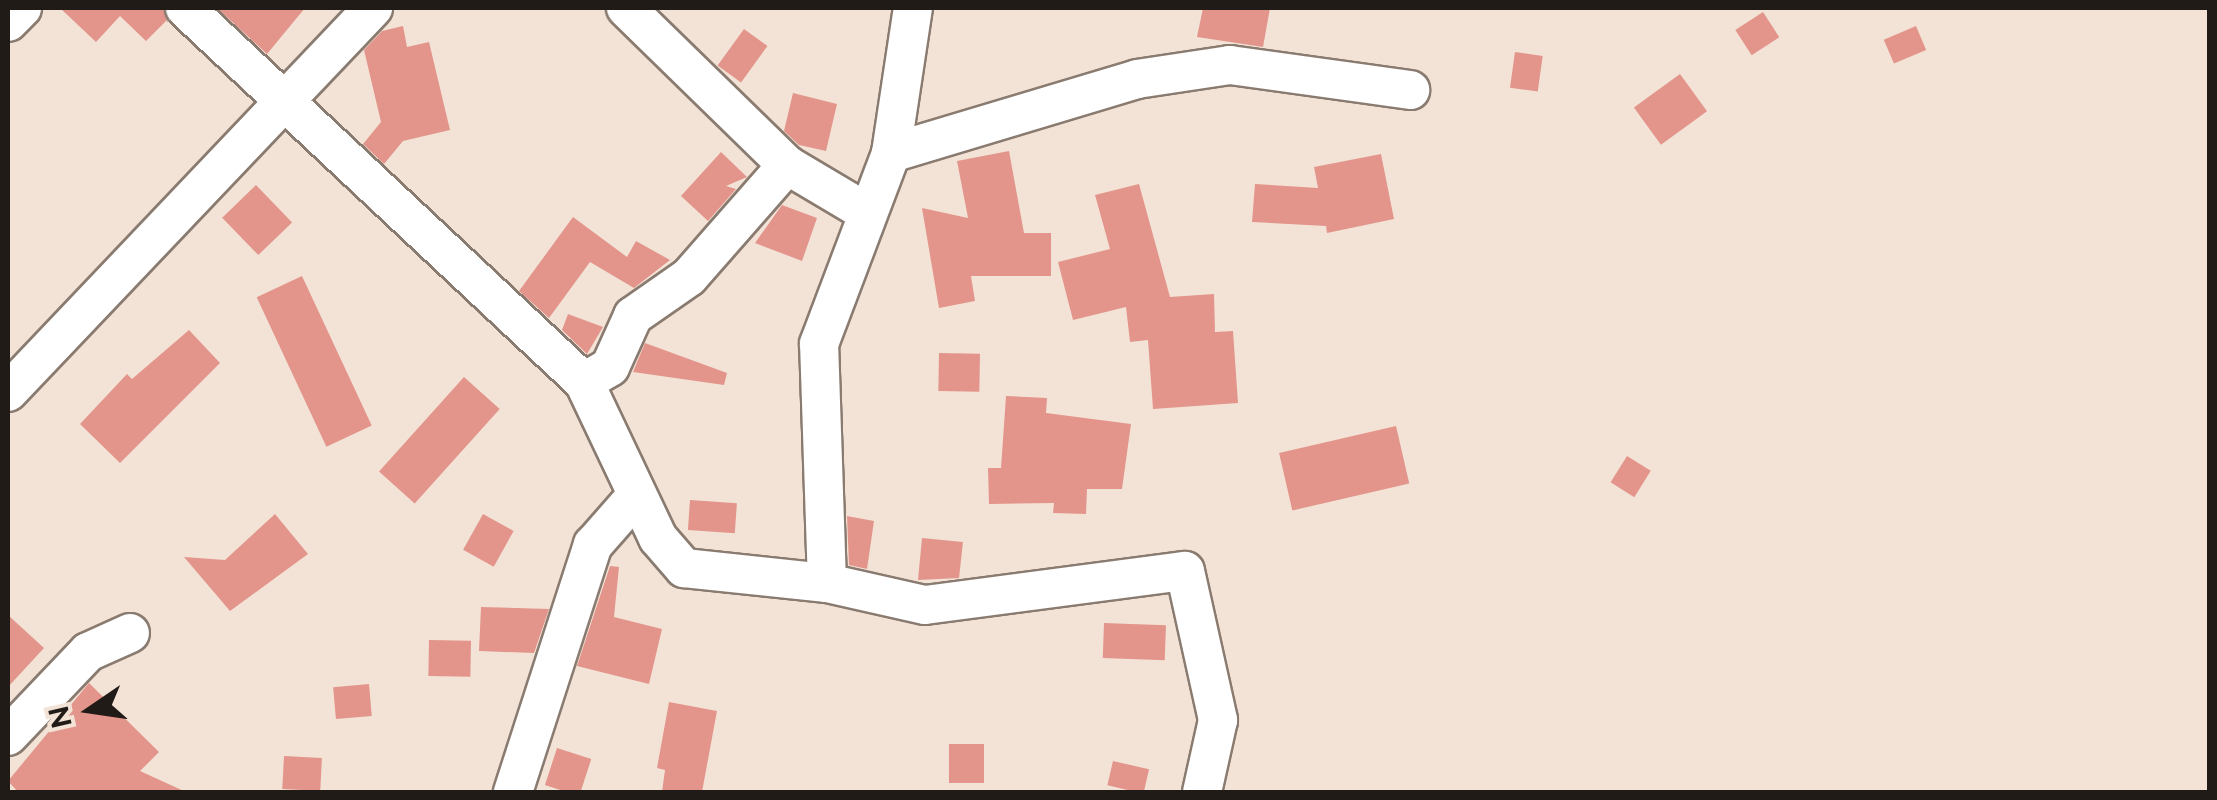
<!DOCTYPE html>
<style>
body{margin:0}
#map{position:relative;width:2217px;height:800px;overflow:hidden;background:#f3e3d7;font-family:Raleway,sans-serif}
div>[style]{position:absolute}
.building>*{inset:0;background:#e3958b;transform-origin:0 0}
.roads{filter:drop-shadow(2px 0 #8a7b70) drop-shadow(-2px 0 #8a7b70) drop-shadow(0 2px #8a7b70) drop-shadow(0 -2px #8a7b70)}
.minor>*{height:38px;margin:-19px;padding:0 19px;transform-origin:19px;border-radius:19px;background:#fff}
span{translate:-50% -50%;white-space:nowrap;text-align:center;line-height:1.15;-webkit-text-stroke:8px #f3e3d7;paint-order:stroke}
.frame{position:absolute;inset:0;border:10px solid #211b17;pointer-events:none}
.north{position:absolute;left:40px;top:660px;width:100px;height:100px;-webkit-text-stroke:8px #f3e3d7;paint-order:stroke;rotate:257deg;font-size:28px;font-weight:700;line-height:40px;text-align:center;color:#211b17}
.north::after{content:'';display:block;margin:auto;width:35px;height:45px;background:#211b17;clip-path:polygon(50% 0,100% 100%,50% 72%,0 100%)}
</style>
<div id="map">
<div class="building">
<div style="clip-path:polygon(60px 8px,163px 8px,167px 20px,146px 41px,120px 16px,96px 42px)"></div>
<div style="clip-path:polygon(217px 8px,305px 8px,267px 54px)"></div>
<div style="clip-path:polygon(1203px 8px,1270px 8px,1263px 47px,1197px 37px)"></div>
<div style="left:1763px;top:12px;width:30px;height:33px;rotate:57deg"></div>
<div style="clip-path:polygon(403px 26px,407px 47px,429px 42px,450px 130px,403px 141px,384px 164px,363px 144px,381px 122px,364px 50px,382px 31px)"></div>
<div style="left:1916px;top:26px;width:26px;height:35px;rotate:67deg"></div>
<div style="left:744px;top:29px;width:29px;height:45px;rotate:36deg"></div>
<div style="left:1515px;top:52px;width:28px;height:36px;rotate:8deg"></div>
<div style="left:1680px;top:74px;width:46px;height:57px;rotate:54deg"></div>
<div style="clip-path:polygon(793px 93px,837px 104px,826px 151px,799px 145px,784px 131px)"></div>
<div style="clip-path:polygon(1009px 151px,1024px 233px,1051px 233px,1051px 276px,971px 276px,975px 301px,939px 308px,922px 208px,968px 218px,957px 161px)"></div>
<div style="clip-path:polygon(721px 152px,747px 177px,726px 186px,736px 189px,708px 221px,681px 196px)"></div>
<div style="clip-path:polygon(1381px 154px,1394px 219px,1327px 233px,1326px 226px,1252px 222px,1255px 184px,1318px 188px,1314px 167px)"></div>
<div style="clip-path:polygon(1139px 184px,1170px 297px,1214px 294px,1215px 332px,1233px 331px,1238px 403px,1153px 409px,1148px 340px,1130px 342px,1126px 307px,1073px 320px,1058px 262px,1110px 249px,1095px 195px)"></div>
<div style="left:256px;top:185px;width:52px;height:47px;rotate:46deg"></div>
<div style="clip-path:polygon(782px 205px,817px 218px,802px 261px,755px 243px)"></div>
<div style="clip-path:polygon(573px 217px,627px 257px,636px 241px,670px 260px,634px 288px,590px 262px,549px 318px,519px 291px)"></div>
<div style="left:302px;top:276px;width:165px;height:50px;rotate:65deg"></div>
<div style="clip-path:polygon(568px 314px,603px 327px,587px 354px,562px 330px)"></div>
<div style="clip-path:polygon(189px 330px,220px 363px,120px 463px,80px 424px,127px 374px,132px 379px)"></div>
<div style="clip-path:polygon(645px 343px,727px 373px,724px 385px,633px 372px)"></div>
<div style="left:939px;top:353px;width:41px;height:38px;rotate:1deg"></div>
<div style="left:464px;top:377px;width:48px;height:127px;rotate:42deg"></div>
<div style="clip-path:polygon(1006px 396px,1047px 398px,1046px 413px,1131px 424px,1122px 489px,1087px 489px,1086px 514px,1053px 513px,1054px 503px,989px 504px,988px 468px,1001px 468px)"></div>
<div style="left:1396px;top:426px;width:59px;height:120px;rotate:77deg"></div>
<div style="left:1627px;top:456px;width:28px;height:31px;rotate:32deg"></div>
<div style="left:690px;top:500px;width:47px;height:30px;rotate:4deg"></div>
<div style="clip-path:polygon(275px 514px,308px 554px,230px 611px,184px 557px,225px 560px)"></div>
<div style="left:483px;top:514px;width:35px;height:41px;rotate:29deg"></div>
<div style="clip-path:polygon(847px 516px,874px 521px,867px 569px,849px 565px)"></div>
<div style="clip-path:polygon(922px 538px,963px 542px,959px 578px,918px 580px)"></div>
<div style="clip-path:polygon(610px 566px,619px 567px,614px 617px,662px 629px,649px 684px,577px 666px)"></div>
<div style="clip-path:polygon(481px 607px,549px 609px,534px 653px,479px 651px)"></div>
<div style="clip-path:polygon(8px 615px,44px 648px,8px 687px)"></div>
<div style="left:1104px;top:623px;width:62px;height:35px;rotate:2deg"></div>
<div style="left:429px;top:640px;width:42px;height:36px;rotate:1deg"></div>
<div style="clip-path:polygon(89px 683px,159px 752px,140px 771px,186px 792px,18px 792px,8px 781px)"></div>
<div style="left:369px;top:684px;width:32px;height:36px;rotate:85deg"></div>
<div style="clip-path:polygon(669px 702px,717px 711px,702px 792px,662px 792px,665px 770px,657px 768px)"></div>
<div style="left:949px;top:744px;width:35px;height:39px"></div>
<div style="left:557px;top:748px;width:36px;height:39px;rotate:18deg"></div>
<div style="left:284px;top:756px;width:38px;height:33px;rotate:3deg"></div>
<div style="left:1113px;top:761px;width:37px;height:25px;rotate:13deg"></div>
</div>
<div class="roads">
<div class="minor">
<div style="left:185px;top:8px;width:547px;rotate:43.15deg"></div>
<div style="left:584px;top:382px;width:173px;rotate:64.6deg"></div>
<div style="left:658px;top:538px;width:40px;rotate:49deg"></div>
<div style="left:684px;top:568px;width:144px;rotate:6deg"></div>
<div style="left:827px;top:583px;width:100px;rotate:12.7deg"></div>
<div style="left:925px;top:605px;width:262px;rotate:-7.5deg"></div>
<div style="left:1185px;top:571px;width:153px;rotate:77.5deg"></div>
<div style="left:1218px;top:720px;width:74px;rotate:102.5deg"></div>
<div style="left:626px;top:8px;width:225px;rotate:44.3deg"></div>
<div style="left:787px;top:165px;width:94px;rotate:30.7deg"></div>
<div style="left:8px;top:22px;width:20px;rotate:-45deg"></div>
<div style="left:891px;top:153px;width:257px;rotate:-16.7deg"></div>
<div style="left:1137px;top:79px;width:94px;rotate:-8.6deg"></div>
<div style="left:1230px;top:65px;width:182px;rotate:7.9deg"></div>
<div style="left:584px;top:382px;width:30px;rotate:-30deg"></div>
<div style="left:610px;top:367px;width:56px;rotate:-65.7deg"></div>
<div style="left:633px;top:316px;width:68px;rotate:-34.9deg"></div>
<div style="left:689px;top:277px;width:149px;rotate:-48.8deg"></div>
<div style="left:8px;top:392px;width:530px;rotate:-46.45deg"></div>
<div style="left:827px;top:583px;width:239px;rotate:-91.9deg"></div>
<div style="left:819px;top:344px;width:204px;rotate:-69.3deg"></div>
<div style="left:891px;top:153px;width:147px;rotate:-81.4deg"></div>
<div style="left:8px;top:736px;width:116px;rotate:-46.4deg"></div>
<div style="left:88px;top:652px;width:46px;rotate:-24.3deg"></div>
<div style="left:513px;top:792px;width:260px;rotate:-72.1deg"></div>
<div style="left:593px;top:545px;width:65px;rotate:-48.7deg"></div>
</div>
</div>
<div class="frame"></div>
<div class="north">N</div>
</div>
